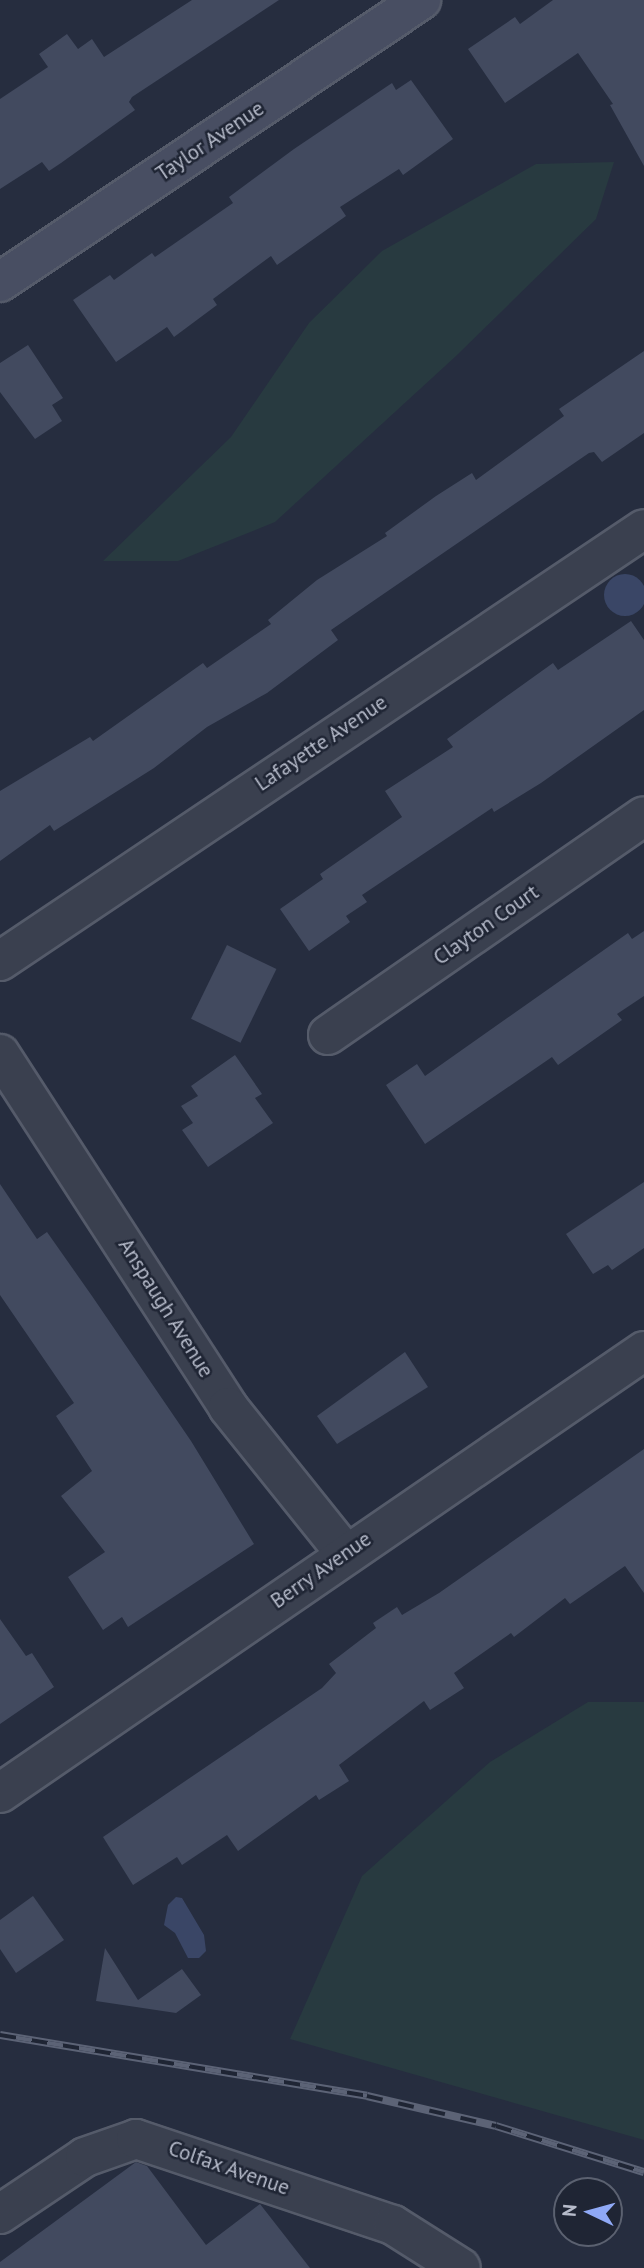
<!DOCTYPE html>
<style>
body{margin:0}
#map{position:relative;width:644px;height:2268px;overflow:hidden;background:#262d3f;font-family:"PT Sans",sans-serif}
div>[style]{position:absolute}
.green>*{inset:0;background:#283a40}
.water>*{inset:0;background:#3a4666}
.round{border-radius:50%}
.building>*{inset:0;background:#424a5f;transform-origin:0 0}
.roads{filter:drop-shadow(2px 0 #555b6a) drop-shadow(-2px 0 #555b6a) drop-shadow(0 2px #555b6a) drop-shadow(0 -2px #555b6a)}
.street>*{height:38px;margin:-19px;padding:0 19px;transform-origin:19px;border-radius:19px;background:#3a404f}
.secondary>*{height:38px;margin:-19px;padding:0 19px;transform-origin:19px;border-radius:19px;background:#484e62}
.rail>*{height:8px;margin-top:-4px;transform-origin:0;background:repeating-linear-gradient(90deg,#1f2534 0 16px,#5c6376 0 32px);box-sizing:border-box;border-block:2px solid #5c6376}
span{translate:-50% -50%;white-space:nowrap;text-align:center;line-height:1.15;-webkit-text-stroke:5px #1f2534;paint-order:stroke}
.street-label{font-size:21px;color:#b6bbca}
.north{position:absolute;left:553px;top:2177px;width:70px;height:70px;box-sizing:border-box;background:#1f2534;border:2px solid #5b6170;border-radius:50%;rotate:275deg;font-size:19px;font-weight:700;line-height:28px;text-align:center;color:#b6bbca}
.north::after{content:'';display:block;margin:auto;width:24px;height:32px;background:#8fa9f6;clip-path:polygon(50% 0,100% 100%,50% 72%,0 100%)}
</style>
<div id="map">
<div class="green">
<div style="clip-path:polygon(614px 162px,596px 219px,456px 356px,275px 522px,178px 561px,103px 561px,231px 437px,309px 323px,382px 251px,536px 164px)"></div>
<div style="clip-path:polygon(588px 1702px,644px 1702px,644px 2140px,290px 2039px,362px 1876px,490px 1762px)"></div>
</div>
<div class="water">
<div class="round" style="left:604px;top:574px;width:42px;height:42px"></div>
<div style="clip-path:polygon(176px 1897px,182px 1898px,204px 1935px,206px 1951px,199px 1958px,188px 1958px,175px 1933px,164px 1925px,168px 1905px)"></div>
</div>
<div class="building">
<div style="clip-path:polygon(192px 0,279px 0,132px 97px,129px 102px,135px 110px,61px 163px,49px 171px,42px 162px,0 189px,0 99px,48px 67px,39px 54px,67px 34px,78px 49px,92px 39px,104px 57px)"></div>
<div style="clip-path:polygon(553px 0,644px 0,644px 166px,610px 105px,613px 104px,578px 53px,505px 103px,468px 49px,515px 17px,520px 24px)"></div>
<div style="clip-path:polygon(411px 80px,453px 139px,403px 175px,399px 169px,340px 207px,346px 216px,277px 265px,271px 256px,213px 299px,217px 305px,174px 337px,167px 327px,116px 362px,73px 300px,110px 275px,114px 280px,152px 253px,155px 257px,233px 203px,229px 197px,294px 149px,392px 83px,396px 90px)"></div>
<div style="clip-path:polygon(28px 345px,63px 398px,52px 405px,62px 421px,35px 439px,0 392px,0 363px)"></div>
<div style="clip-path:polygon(644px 351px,644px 433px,602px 462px,594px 452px,589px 453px,331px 630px,338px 640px,267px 693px,207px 727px,154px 768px,54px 831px,50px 825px,0 861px,0 791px,90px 737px,93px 741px,203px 663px,207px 668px,271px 624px,268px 620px,317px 580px,387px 536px,385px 533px,436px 496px,472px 473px,476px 480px,564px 416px,559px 409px)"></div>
<div style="clip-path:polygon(631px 621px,644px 640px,644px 710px,541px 783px,494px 812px,492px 808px,362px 895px,367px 902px,346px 916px,350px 922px,309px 951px,280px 909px,323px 879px,320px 874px,402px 817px,385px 791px,453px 747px,447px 739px,553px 663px,558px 670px)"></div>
<div style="clip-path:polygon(644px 931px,644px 996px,617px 1014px,622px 1020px,558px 1065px,552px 1057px,425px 1144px,386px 1085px,417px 1064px,425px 1076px,628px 933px,632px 939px)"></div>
<div style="left:227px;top:945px;width:55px;height:82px;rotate:26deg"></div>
<div style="clip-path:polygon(235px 1055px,262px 1094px,255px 1098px,273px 1123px,208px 1167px,182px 1130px,193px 1123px,181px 1106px,198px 1096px,191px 1086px)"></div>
<div style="clip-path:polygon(644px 1182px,644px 1248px,612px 1270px,608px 1265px,593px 1274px,566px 1234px)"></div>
<div style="clip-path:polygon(0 1184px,37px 1239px,47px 1232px,92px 1296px,191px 1441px,254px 1544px,128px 1627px,122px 1617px,103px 1630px,68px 1577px,105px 1552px,61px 1496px,92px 1471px,56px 1416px,74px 1403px,0 1295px)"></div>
<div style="clip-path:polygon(405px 1352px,428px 1387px,337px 1444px,317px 1416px)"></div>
<div style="clip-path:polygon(644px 1449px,644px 1593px,625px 1566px,570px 1604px,565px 1598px,514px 1637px,511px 1633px,454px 1673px,464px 1688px,430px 1710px,424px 1701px,339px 1765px,349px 1781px,319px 1800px,316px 1795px,238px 1851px,227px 1835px,182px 1865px,177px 1857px,133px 1885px,103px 1837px,322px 1688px,336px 1673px,329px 1664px,376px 1628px,373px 1623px,397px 1607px,402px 1615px,439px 1593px)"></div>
<div style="clip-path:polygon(0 1619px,26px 1656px,32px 1653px,54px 1687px,0 1724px)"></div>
<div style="clip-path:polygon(33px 1896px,64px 1940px,16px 1973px,0 1949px,0 1920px)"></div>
<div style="clip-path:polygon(105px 1948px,138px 2000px,182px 1969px,201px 1995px,176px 2013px,96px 2001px)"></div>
<div style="clip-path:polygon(136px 2162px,147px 2166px,206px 2245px,260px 2204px,310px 2268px,0 2268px,0 2262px)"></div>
</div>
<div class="roads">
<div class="street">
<div style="left:0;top:961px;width:775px;rotate:-33.85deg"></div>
<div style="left:328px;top:1035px;width:384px;rotate:-34.7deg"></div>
<div style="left:0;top:1054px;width:420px;rotate:57.1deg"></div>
<div style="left:228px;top:1407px;width:187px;rotate:51.3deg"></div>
<div style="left:0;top:1793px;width:781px;rotate:-34.46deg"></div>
<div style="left:0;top:2214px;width:102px;rotate:-33.8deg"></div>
<div style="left:85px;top:2157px;width:54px;rotate:-19.4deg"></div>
<div style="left:136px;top:2139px;width:271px;rotate:18.5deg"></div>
<div style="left:393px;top:2225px;width:80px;rotate:32.3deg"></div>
</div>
<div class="secondary">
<div style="left:0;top:282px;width:507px;rotate:-33.82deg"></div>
</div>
</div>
<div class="rail">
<div style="left:0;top:2035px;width:372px;rotate:9.4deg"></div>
<div style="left:367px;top:2096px;width:132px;rotate:13.1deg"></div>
<div style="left:496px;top:2126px;width:155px;rotate:17.3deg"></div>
</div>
<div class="street-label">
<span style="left:210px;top:141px;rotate:-34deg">Taylor Avenue</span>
<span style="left:321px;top:743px;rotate:-34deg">Lafayette Avenue</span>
<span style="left:486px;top:925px;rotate:-35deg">Clayton Court</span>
<span style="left:166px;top:1308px;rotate:58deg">Anspaugh Avenue</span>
<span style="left:321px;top:1570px;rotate:-35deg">Berry Avenue</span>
<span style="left:229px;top:2168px;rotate:19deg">Colfax Avenue</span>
</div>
<div class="north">N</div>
</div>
